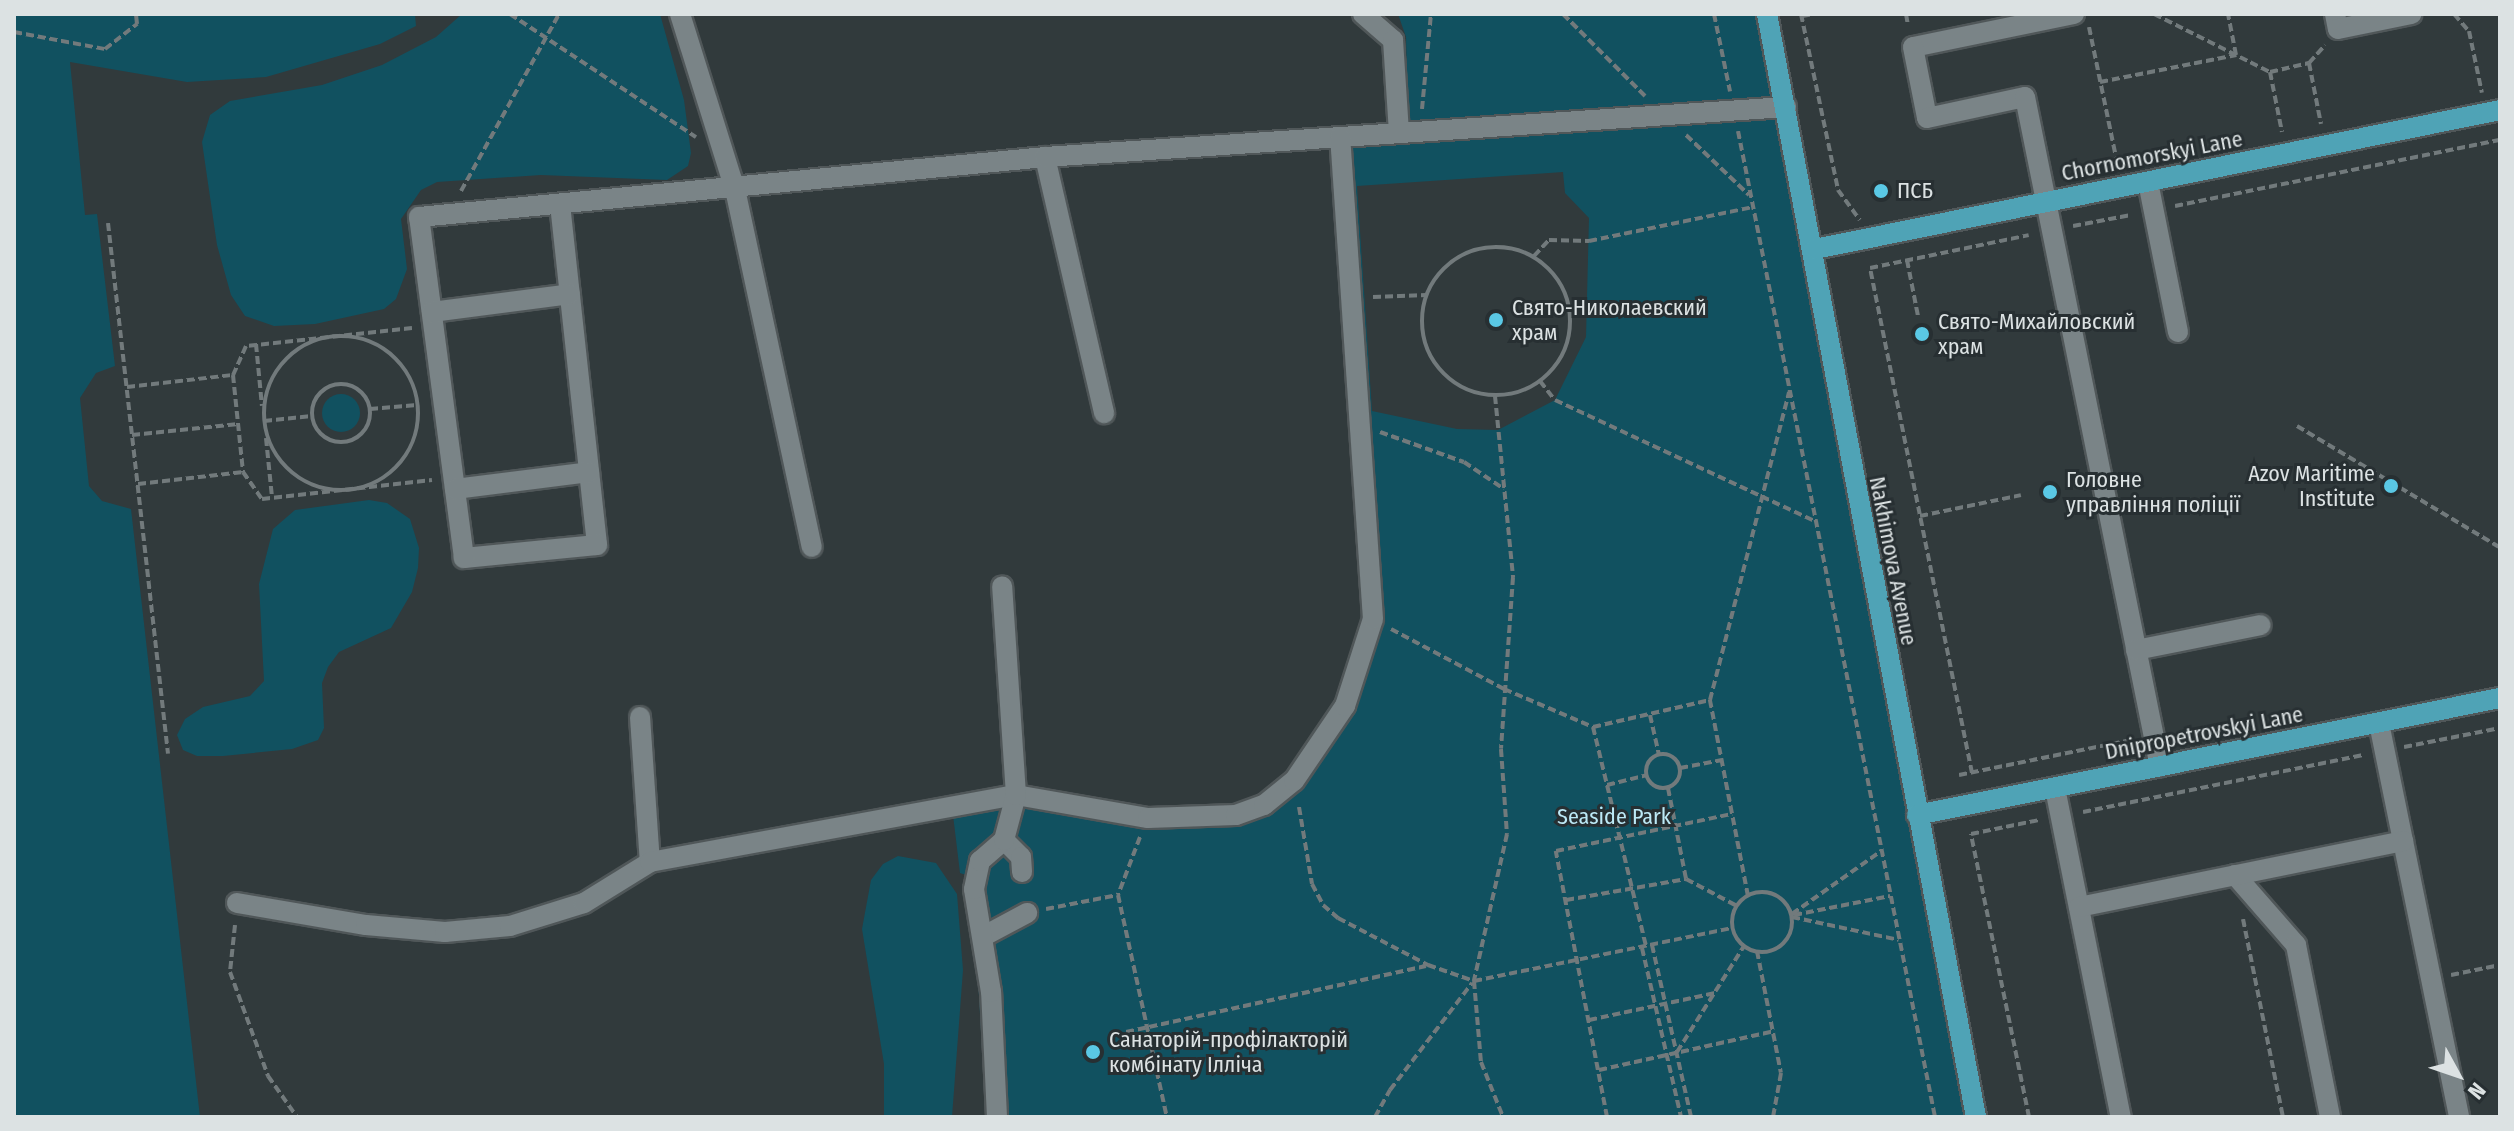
<!DOCTYPE html>
<meta charset="utf-8">
<style>
body{margin:0}
#map{position:relative;width:2514px;height:1131px;overflow:hidden;background:#313a3c;font-family:"Fira Sans Condensed",sans-serif}
div>[style]{position:absolute}
.green>*{inset:0;background:#115160}
.round{border-radius:50%}
.path>*{height:4px;margin-top:-2px;transform-origin:0;background:repeating-linear-gradient(90deg,#727a7c 0 8px,transparent 0 12px)}
.path>.ring{margin:-2px;padding:0;box-sizing:content-box;background:none;border:4px solid #727a7c;border-radius:50%}
.roads{filter:drop-shadow(2px 0 #505759) drop-shadow(-2px 0 #505759) drop-shadow(0 2px #505759) drop-shadow(0 -2px #505759)}
.minor>*{height:20px;margin:-10px;padding:0 10px;transform-origin:10px;border-radius:10px;background:#7a8487}
.major>*{height:20px;margin:-10px;padding:0 10px;transform-origin:10px;border-radius:10px;background:#4fa3b6}
.dots>*{width:22px;height:22px;translate:-50% -50%;box-sizing:border-box;border:4px solid #272f32;border-radius:50%}
span{translate:-50% -50%;white-space:nowrap;text-align:center;line-height:1.15;-webkit-text-stroke:6px #272f32;paint-order:stroke}
.street-label{font-size:22px;color:#dce2e3}
.poi-label{font-size:22px;color:#dce2e3}
.left{translate:0 -50%;text-align:left}
.right{translate:-100% -50%;text-align:right}
.park-label{font-size:22px;color:#bce9f6}
.frame{position:absolute;inset:0;border:16px solid #dce2e3;pointer-events:none}
.north{position:absolute;left:2418px;top:1035px;width:80px;height:80px;-webkit-text-stroke:6px #272f32;paint-order:stroke;rotate:130deg;font-size:22px;font-weight:700;line-height:32px;text-align:center;color:#dce2e3}
.north::after{content:'';display:block;margin:auto;width:28px;height:36px;background:#dce2e3;clip-path:polygon(50% 0,100% 100%,50% 72%,0 100%)}
</style>
<div id="map">
<div class="green">
<div style="clip-path:polygon(14px 14px,415px 14px,416px 26px,380px 44px,266px 77px,187px 82px,70px 62px,85px 215px,97px 214px,115px 366px,96px 373px,80px 398px,89px 486px,102px 501px,131px 509px,200px 1117px,14px 1117px)"></div>
<div style="clip-path:polygon(462px 14px,660px 14px,684px 100px,691px 153px,688px 166px,667px 180px,541px 175px,437px 182px,421px 190px,401px 219px,407px 269px,396px 299px,384px 309px,315px 324px,274px 326px,245px 316px,231px 295px,217px 245px,202px 142px,210px 115px,230px 101px,322px 85px,382px 65px,436px 37px)"></div>
<div style="clip-path:polygon(evenodd,1398px 14px,1759px 14px,1979px 1117px,986px 1117px,972px 877px,960px 873px,953px 815px,1017px 800px,1147px 822px,1233px 805px,1258px 797px,1286px 772px,1336px 701px,1364px 617px,1329px 138px,1338px 126px,1408px 121px,1406px 37px,1398px 14px,1563px 172px,1565px 193px,1589px 218px,1586px 337px,1555px 400px,1498px 430px,1457px 429px,1372px 411px,1357px 186px,1563px 172px)"></div>
<div class="round" style="left:322px;top:394px;width:38px;height:38px"></div>
<div style="clip-path:polygon(369px 500px,387px 503px,410px 519px,419px 548px,418px 568px,412px 592px,391px 628px,339px 652px,328px 667px,322px 683px,324px 728px,318px 740px,292px 749px,223px 756px,197px 756px,183px 750px,177px 735px,185px 719px,203px 707px,250px 696px,264px 681px,259px 584px,273px 529px,295px 510px)"></div>
<div style="clip-path:polygon(898px 856px,936px 863px,957px 894px,963px 970px,952px 1117px,884px 1117px,884px 1064px,862px 929px,871px 880px,883px 864px)"></div>
</div>
<div class="path">
<div style="left:510px;top:14px;width:223px;rotate:33.5deg"></div>
<div style="left:1563px;top:14px;width:116px;rotate:45deg"></div>
<div style="left:1714px;top:14px;width:79px;rotate:78.3deg"></div>
<div style="left:1801px;top:14px;width:180px;rotate:78.1deg"></div>
<div style="left:1838px;top:190px;width:37px;rotate:54deg"></div>
<div style="left:1906px;top:14px;width:11px;rotate:80deg"></div>
<div style="left:2154px;top:14px;width:130px;rotate:26.6deg"></div>
<div style="left:2270px;top:72px;width:40px;rotate:-13deg"></div>
<div style="left:2309px;top:63px;width:24px;rotate:-48deg"></div>
<div style="left:2454px;top:14px;width:23px;rotate:49deg"></div>
<div style="left:2469px;top:31px;width:63px;rotate:78.2deg"></div>
<div style="left:1802px;top:16px;width:12px;rotate:-9deg"></div>
<div style="left:2089px;top:27px;width:143px;rotate:78.3deg"></div>
<div style="left:14px;top:32px;width:93px;rotate:10.6deg"></div>
<div style="left:105px;top:49px;width:41px;rotate:-38deg"></div>
<div style="left:137px;top:24px;width:10px;rotate:-96deg"></div>
<div style="left:2309px;top:63px;width:62px;rotate:78.9deg"></div>
<div style="left:2270px;top:72px;width:61px;rotate:78.7deg"></div>
<div style="left:2100px;top:82px;width:139px;rotate:-11.2deg"></div>
<div style="left:2236px;top:55px;width:42px;rotate:-101deg"></div>
<div style="left:1422px;top:109px;width:95px;rotate:-84.6deg"></div>
<div style="left:1738px;top:131px;width:1005px;rotate:78.7deg"></div>
<div style="left:1686px;top:135px;width:87px;rotate:43.6deg"></div>
<div style="left:461px;top:191px;width:202px;rotate:-61deg"></div>
<div style="left:2175px;top:206px;width:332px;rotate:-11.5deg"></div>
<div style="left:108px;top:223px;width:534px;rotate:83.55deg"></div>
<div style="left:2073px;top:226px;width:59px;rotate:-10.7deg"></div>
<div class="ring" style="left:1422px;top:247px;width:144px;height:144px"></div>
<div style="left:1534px;top:256px;width:22px;rotate:-47deg"></div>
<div style="left:1549px;top:240px;width:40px;rotate:1.4deg"></div>
<div style="left:1589px;top:241px;width:167px;rotate:-11.7deg"></div>
<div style="left:1907px;top:260px;width:57px;rotate:78.9deg"></div>
<div style="left:1373px;top:297px;width:54px;rotate:-2.1deg"></div>
<div style="left:412px;top:328px;width:167px;rotate:173.8deg"></div>
<div style="left:246px;top:346px;width:32px;rotate:114deg"></div>
<div style="left:233px;top:375px;width:98px;rotate:84.1deg"></div>
<div style="left:243px;top:472px;width:33px;rotate:55deg"></div>
<div style="left:262px;top:499px;width:171px;rotate:-6.4deg"></div>
<div class="ring" style="left:264px;top:336px;width:150px;height:150px"></div>
<div style="left:256px;top:344px;width:62px;rotate:84.5deg"></div>
<div style="left:1540px;top:381px;width:24px;rotate:52deg"></div>
<div style="left:1555px;top:400px;width:287px;rotate:25deg"></div>
<div class="ring" style="left:312px;top:384px;width:54px;height:54px"></div>
<div style="left:127px;top:387px;width:107px;rotate:-6.5deg"></div>
<div style="left:1495px;top:396px;width:182px;rotate:84.3deg"></div>
<div style="left:1513px;top:577px;width:172px;rotate:94deg"></div>
<div style="left:1501px;top:749px;width:85px;rotate:86deg"></div>
<div style="left:1507px;top:834px;width:151px;rotate:102.7deg"></div>
<div style="left:1474px;top:981px;width:81px;rotate:85.1deg"></div>
<div style="left:1481px;top:1062px;width:59px;rotate:68.2deg"></div>
<div style="left:370px;top:409px;width:47px;rotate:-4.9deg"></div>
<div style="left:264px;top:421px;width:48px;rotate:-5.9deg"></div>
<div style="left:2297px;top:426px;width:235px;rotate:30.9deg"></div>
<div style="left:1380px;top:432px;width:89px;rotate:19.7deg"></div>
<div style="left:1464px;top:462px;width:48px;rotate:34deg"></div>
<div style="left:132px;top:435px;width:107px;rotate:-5.9deg"></div>
<div style="left:266px;top:438px;width:59px;rotate:84.2deg"></div>
<div style="left:138px;top:484px;width:106px;rotate:-6.5deg"></div>
<div style="left:1920px;top:516px;width:103px;rotate:-11.7deg"></div>
<div style="left:1391px;top:629px;width:128px;rotate:28deg"></div>
<div style="left:1504px;top:689px;width:97px;rotate:23.1deg"></div>
<div style="left:1593px;top:727px;width:120px;rotate:-13deg"></div>
<div style="left:1650px;top:715px;width:41px;rotate:77.3deg"></div>
<div style="left:1593px;top:727px;width:225px;rotate:76.4deg"></div>
<div style="left:2404px;top:747px;width:98px;rotate:-11.2deg"></div>
<div class="ring" style="left:1646px;top:754px;width:30px;height:30px"></div>
<div style="left:1680px;top:768px;width:43px;rotate:-10.8deg"></div>
<div style="left:1972px;top:773px;width:515px;rotate:-101.42deg"></div>
<div style="left:1870px;top:268px;width:162px;rotate:-11.7deg"></div>
<div style="left:1959px;top:775px;width:176px;rotate:-11.5deg"></div>
<div style="left:1607px;top:785px;width:41px;rotate:-14deg"></div>
<div style="left:1668px;top:788px;width:93px;rotate:78.8deg"></div>
<div style="left:1299px;top:807px;width:78px;rotate:80.4deg"></div>
<div style="left:1312px;top:884px;width:24px;rotate:62deg"></div>
<div style="left:1323px;top:905px;width:20px;rotate:41deg"></div>
<div style="left:1338px;top:918px;width:102px;rotate:27.6deg"></div>
<div style="left:1428px;top:965px;width:49px;rotate:19.2deg"></div>
<div style="left:1474px;top:981px;width:264px;rotate:-11.6deg"></div>
<div style="left:2083px;top:812px;width:287px;rotate:-11.5deg"></div>
<div style="left:1140px;top:837px;width:62px;rotate:110.8deg"></div>
<div style="left:1118px;top:895px;width:227px;rotate:77.6deg"></div>
<div class="ring" style="left:1732px;top:892px;width:56px;height:56px"></div>
<div style="left:1748px;top:896px;width:200px;rotate:-101deg"></div>
<div style="left:1710px;top:700px;width:318px;rotate:-75.6deg"></div>
<div style="left:1566px;top:900px;width:122px;rotate:-9.9deg"></div>
<div style="left:1686px;top:879px;width:58px;rotate:27.9deg"></div>
<div style="left:1046px;top:909px;width:73px;rotate:-11deg"></div>
<div style="left:1792px;top:914px;width:109px;rotate:-35.3deg"></div>
<div style="left:1794px;top:915px;width:98px;rotate:-11.2deg"></div>
<div style="left:1792px;top:917px;width:109px;rotate:12.1deg"></div>
<div style="left:2243px;top:919px;width:202px;rotate:78.6deg"></div>
<div style="left:235px;top:925px;width:47px;rotate:96.1deg"></div>
<div style="left:230px;top:972px;width:111px;rotate:69.9deg"></div>
<div style="left:268px;top:1076px;width:50px;rotate:54.7deg"></div>
<div style="left:1652px;top:945px;width:176px;rotate:77.2deg"></div>
<div style="left:1642px;top:948px;width:173px;rotate:77deg"></div>
<div style="left:1757px;top:951px;width:124px;rotate:78.9deg"></div>
<div style="left:1781px;top:1073px;width:45px;rotate:100.3deg"></div>
<div style="left:2451px;top:975px;width:50px;rotate:-11.5deg"></div>
<div style="left:1589px;top:1020px;width:129px;rotate:-12.1deg"></div>
<div style="left:1126px;top:1032px;width:307px;rotate:-12.4deg"></div>
<div style="left:1677px;top:1052px;width:125px;rotate:-57.7deg"></div>
<div style="left:1599px;top:1070px;width:180px;rotate:-12.5deg"></div>
<div style="left:1375px;top:1117px;width:31px;rotate:-61deg"></div>
<div style="left:1390px;top:1090px;width:135px;rotate:-52.5deg"></div>
<div style="left:1607px;top:1117px;width:271px;rotate:-100.9deg"></div>
<div style="left:1556px;top:851px;width:180px;rotate:-11.9deg"></div>
<div style="left:2029px;top:1117px;width:289px;rotate:-101.6deg"></div>
<div style="left:1971px;top:834px;width:69px;rotate:-11.6deg"></div>
</div>
<div class="roads">
<div class="minor">
<div style="left:680px;top:14px;width:183px;rotate:72.6deg"></div>
<div style="left:735px;top:189px;width:366px;rotate:77.9deg"></div>
<div style="left:1363px;top:14px;width:40px;rotate:41deg"></div>
<div style="left:1393px;top:40px;width:93px;rotate:86.3deg"></div>
<div style="left:2074px;top:14px;width:164px;rotate:168.4deg"></div>
<div style="left:1913px;top:47px;width:72px;rotate:78.8deg"></div>
<div style="left:1927px;top:118px;width:100px;rotate:-12.1deg"></div>
<div style="left:2025px;top:97px;width:683px;rotate:78.61deg"></div>
<div style="left:2335px;top:14px;width:15px;rotate:79deg"></div>
<div style="left:2338px;top:29px;width:75px;rotate:-11.6deg"></div>
<div style="left:1045px;top:157px;width:263px;rotate:77deg"></div>
<div style="left:2148px;top:182px;width:153px;rotate:78.7deg"></div>
<div style="left:560px;top:204px;width:343px;rotate:83.8deg"></div>
<div style="left:597px;top:545px;width:134px;rotate:174.4deg"></div>
<div style="left:464px;top:558px;width:344px;rotate:-97.5deg"></div>
<div style="left:419px;top:217px;width:629px;rotate:-5.47deg"></div>
<div style="left:1045px;top:157px;width:743px;rotate:-3.86deg"></div>
<div style="left:432px;top:312px;width:139px;rotate:-7.4deg"></div>
<div style="left:455px;top:489px;width:135px;rotate:-7.2deg"></div>
<div style="left:2136px;top:650px;width:127px;rotate:-11.3deg"></div>
<div style="left:640px;top:717px;width:145px;rotate:86.1deg"></div>
<div style="left:2379px;top:723px;width:402px;rotate:78.5deg"></div>
<div style="left:2055px;top:788px;width:336px;rotate:78.7deg"></div>
<div style="left:1004px;top:840px;width:24px;rotate:45deg"></div>
<div style="left:1021px;top:857px;width:15px;rotate:86deg"></div>
<div style="left:2235px;top:875px;width:93px;rotate:48.9deg"></div>
<div style="left:2296px;top:945px;width:175px;rotate:78.8deg"></div>
<div style="left:237px;top:903px;width:131px;rotate:9.7deg"></div>
<div style="left:366px;top:925px;width:79px;rotate:5.1deg"></div>
<div style="left:445px;top:932px;width:65px;rotate:-5.3deg"></div>
<div style="left:510px;top:926px;width:77px;rotate:-17.3deg"></div>
<div style="left:584px;top:903px;width:78px;rotate:-31.8deg"></div>
<div style="left:650px;top:862px;width:372px;rotate:-10.4deg"></div>
<div style="left:1016px;top:795px;width:134px;rotate:9.9deg"></div>
<div style="left:1148px;top:818px;width:88px;rotate:-2deg"></div>
<div style="left:1236px;top:815px;width:30px;rotate:-20deg"></div>
<div style="left:1264px;top:805px;width:38px;rotate:-39deg"></div>
<div style="left:1294px;top:781px;width:91px;rotate:-55.8deg"></div>
<div style="left:1345px;top:706px;width:91px;rotate:-72.2deg"></div>
<div style="left:1373px;top:619px;width:483px;rotate:-93.9deg"></div>
<div style="left:2079px;top:907px;width:331px;rotate:-11.5deg"></div>
<div style="left:984px;top:936px;width:49px;rotate:-28.1deg"></div>
<div style="left:997px;top:1117px;width:125px;rotate:-92.7deg"></div>
<div style="left:991px;top:992px;width:104px;rotate:-99.4deg"></div>
<div style="left:974px;top:889px;width:29px;rotate:-78deg"></div>
<div style="left:980px;top:861px;width:32px;rotate:-41deg"></div>
<div style="left:1004px;top:840px;width:47px;rotate:-75.1deg"></div>
<div style="left:1016px;top:795px;width:209px;rotate:-93.8deg"></div>
</div>
<div class="major">
<div style="left:1767px;top:14px;width:1123px;rotate:79.27deg"></div>
<div style="left:1815px;top:249px;width:699px;rotate:-11.47deg"></div>
<div style="left:1917px;top:815px;width:595px;rotate:-11.35deg"></div>
</div>
</div>
<div class="dots">
<div style="left:1881px;top:191px;background:#5ac8e5"></div>
<div style="left:1496px;top:320px;background:#5ac8e5"></div>
<div style="left:1922px;top:334px;background:#5ac8e5"></div>
<div style="left:2391px;top:486px;background:#5ac8e5"></div>
<div style="left:2050px;top:492px;background:#5ac8e5"></div>
<div style="left:1093px;top:1052px;background:#5ac8e5"></div>
</div>
<div class="street-label">
<span style="left:2152px;top:156px;rotate:-11deg">Chornomorskyi Lane</span>
<span style="left:1893px;top:561px;rotate:79deg">Nakhimova Avenue</span>
<span style="left:2204px;top:733px;rotate:-11deg">Dnipropetrovskyi Lane</span>
</div>
<div class="poi-label">
<span class="left" style="left:1897px;top:191px">ПСБ</span>
<span class="left" style="left:1512px;top:320px">Свято-Николаевский<br>храм</span>
<span class="left" style="left:1938px;top:334px">Свято-Михайловский<br>храм</span>
<span class="right" style="left:2375px;top:486px">Azov Maritime<br>Institute</span>
<span class="left" style="left:2066px;top:492px">Головне<br>управління поліції</span>
<span class="left" style="left:1109px;top:1052px">Санаторій-профілакторій<br>комбінату Ілліча</span>
</div>
<div class="park-label">
<span style="left:1614px;top:817px">Seaside Park</span>
</div>
<div class="frame"></div>
<div class="north">N</div>
</div>
